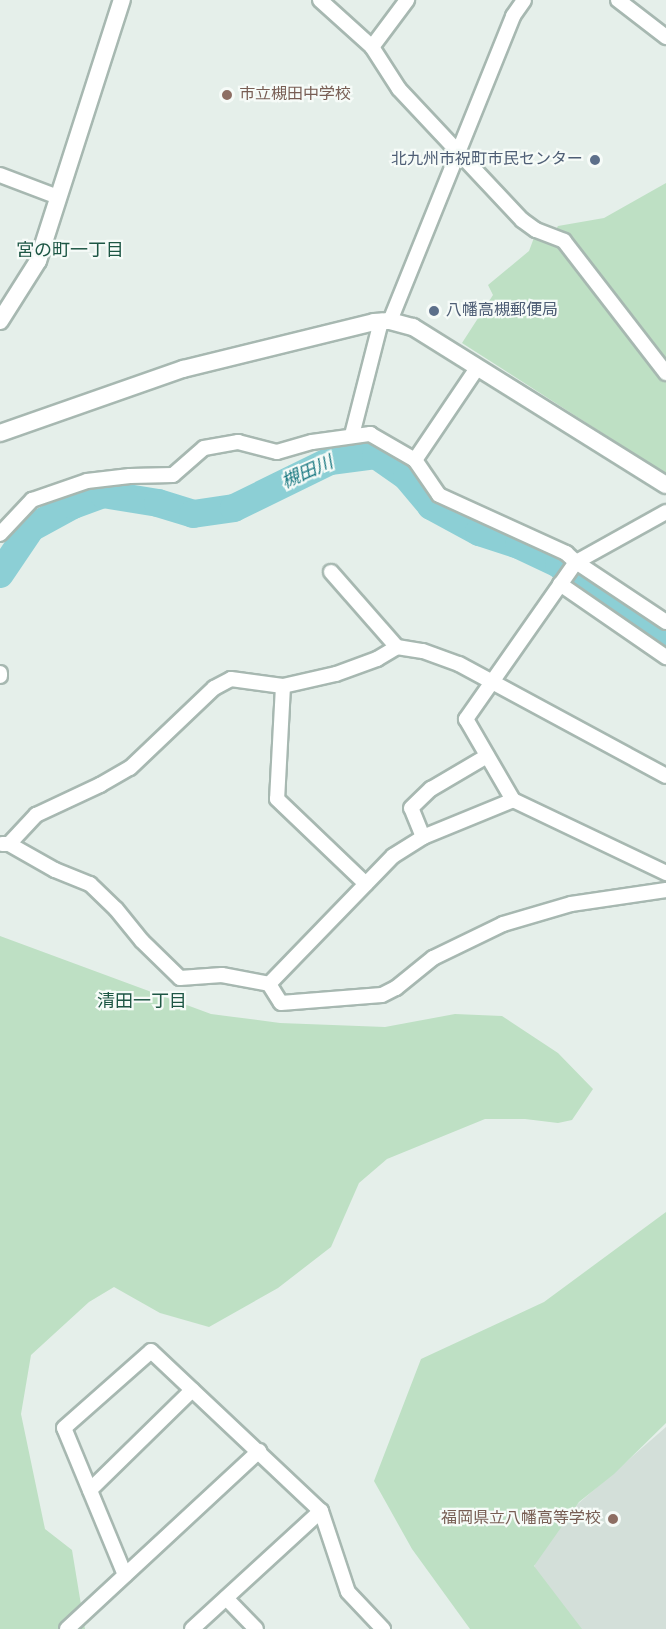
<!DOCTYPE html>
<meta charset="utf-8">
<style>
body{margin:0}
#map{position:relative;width:666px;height:1629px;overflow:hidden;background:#e5efea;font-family:Overpass,"Noto Sans JP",sans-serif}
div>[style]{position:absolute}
.built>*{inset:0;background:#d3dfd9}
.green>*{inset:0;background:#bee0c4}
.water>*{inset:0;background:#8ccfd5}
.river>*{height:28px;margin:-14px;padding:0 14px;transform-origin:14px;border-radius:14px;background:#8ccfd5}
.roads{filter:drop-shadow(2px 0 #a7b8b1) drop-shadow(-2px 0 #a7b8b1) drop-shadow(0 2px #a7b8b1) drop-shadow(0 -2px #a7b8b1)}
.minor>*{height:14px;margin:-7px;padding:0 7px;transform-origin:7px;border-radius:7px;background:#fff}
.tertiary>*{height:16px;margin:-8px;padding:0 8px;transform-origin:8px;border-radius:8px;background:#fff}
.dots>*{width:16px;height:16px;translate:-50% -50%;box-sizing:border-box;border:3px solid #f6fbf8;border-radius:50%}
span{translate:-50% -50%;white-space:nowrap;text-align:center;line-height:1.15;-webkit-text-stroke:4.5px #f6fbf8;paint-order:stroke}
.education-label{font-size:16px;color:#785e54}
.left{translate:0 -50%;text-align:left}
.right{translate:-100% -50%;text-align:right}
.service-label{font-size:16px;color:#4e5e75}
.neighbourhood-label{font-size:18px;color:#1d5644}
.water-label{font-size:18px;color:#197881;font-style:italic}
</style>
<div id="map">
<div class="built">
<div style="clip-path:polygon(666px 1427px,666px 1629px,539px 1629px,527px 1606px,540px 1537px)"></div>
</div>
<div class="green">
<div style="clip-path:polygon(666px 183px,666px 474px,462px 343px,493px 295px,488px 285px,529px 251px,535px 235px,549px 241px,558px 226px,604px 218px)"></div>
<div style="clip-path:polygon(0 936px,211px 1014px,280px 1023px,385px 1027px,455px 1014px,502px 1016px,558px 1053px,593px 1089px,572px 1120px,558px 1123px,525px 1119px,485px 1119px,387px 1159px,359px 1183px,331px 1247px,278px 1288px,209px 1327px,160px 1313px,114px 1287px,89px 1302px,31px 1355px,21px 1414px,45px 1529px,72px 1550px,85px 1629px,0 1629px)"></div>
<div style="clip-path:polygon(666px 1212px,666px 1423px,614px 1474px,579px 1502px,534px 1566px,582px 1629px,470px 1629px,412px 1549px,374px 1481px,421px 1359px,544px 1302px)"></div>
</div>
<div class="water">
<div style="clip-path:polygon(575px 579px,612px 598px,666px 634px,666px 649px,587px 598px,574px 585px)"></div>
</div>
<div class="river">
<div style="left:0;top:574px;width:55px;rotate:-56deg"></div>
<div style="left:31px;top:528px;width:48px;rotate:-28.7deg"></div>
<div style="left:73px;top:505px;width:32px;rotate:-20deg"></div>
<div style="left:103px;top:494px;width:56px;rotate:9.3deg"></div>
<div style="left:158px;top:503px;width:37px;rotate:17deg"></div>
<div style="left:193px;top:514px;width:41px;rotate:-8.3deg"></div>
<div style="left:234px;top:508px;width:107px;rotate:-26.1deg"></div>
<div style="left:330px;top:461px;width:46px;rotate:-7.4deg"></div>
<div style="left:376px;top:455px;width:38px;rotate:35deg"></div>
<div style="left:407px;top:477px;width:38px;rotate:50deg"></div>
<div style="left:431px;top:506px;width:55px;rotate:28.4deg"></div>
<div style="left:479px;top:532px;width:42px;rotate:18deg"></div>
<div style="left:519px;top:545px;width:44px;rotate:25.4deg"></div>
<div style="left:559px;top:564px;width:38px;rotate:42deg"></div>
<div style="left:587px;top:589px;width:96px;rotate:34.8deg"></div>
</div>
<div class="roads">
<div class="minor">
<div style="left:320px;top:0;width:70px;rotate:42.1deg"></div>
<div style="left:372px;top:47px;width:50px;rotate:57.3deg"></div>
<div style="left:399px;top:89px;width:180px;rotate:46.8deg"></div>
<div style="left:522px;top:220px;width:17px;rotate:36deg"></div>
<div style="left:536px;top:230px;width:30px;rotate:21deg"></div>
<div style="left:564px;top:241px;width:167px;rotate:52.3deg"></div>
<div style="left:618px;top:0;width:61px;rotate:37.6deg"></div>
<div style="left:372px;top:47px;width:59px;rotate:-53.3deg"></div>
<div style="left:0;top:175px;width:62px;rotate:20.8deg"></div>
<div style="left:390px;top:321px;width:329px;rotate:-68deg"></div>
<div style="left:513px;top:16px;width:19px;rotate:-55deg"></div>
<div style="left:352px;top:435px;width:118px;rotate:-75.7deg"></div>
<div style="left:415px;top:460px;width:111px;rotate:-56deg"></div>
<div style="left:666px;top:512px;width:103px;rotate:150.9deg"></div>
<div style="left:576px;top:562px;width:192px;rotate:125deg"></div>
<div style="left:466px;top:719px;width:94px;rotate:59.9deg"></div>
<div style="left:513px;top:800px;width:170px;rotate:25.5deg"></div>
<div style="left:0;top:534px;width:47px;rotate:-46.7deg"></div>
<div style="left:32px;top:500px;width:58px;rotate:-19.1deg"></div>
<div style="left:87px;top:481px;width:43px;rotate:-6.6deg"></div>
<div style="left:130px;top:476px;width:43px;rotate:-1.3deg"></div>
<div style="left:173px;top:475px;width:41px;rotate:-41.1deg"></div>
<div style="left:204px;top:448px;width:35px;rotate:-10deg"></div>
<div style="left:238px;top:442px;width:40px;rotate:14.4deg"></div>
<div style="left:277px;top:452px;width:36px;rotate:-16deg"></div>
<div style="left:312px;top:442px;width:59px;rotate:-7.9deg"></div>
<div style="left:370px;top:434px;width:52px;rotate:30deg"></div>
<div style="left:415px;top:460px;width:42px;rotate:55.6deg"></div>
<div style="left:439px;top:495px;width:140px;rotate:24.5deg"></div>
<div style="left:566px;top:553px;width:13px;rotate:42deg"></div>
<div style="left:576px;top:562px;width:108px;rotate:33.7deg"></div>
<div style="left:331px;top:572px;width:100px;rotate:48.7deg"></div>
<div style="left:560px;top:584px;width:129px;rotate:34.6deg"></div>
<div style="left:0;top:673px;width:3px;rotate:90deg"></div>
<div style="left:283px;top:686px;width:113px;rotate:93deg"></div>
<div style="left:277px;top:799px;width:123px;rotate:43.7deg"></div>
<div style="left:423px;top:837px;width:31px;rotate:-112deg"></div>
<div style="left:411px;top:808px;width:28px;rotate:-44deg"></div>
<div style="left:431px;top:789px;width:65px;rotate:-30.5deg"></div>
<div style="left:2px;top:844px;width:7px"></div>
<div style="left:9px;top:844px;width:53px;rotate:29.5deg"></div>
<div style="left:55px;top:870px;width:38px;rotate:22deg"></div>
<div style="left:90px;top:884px;width:36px;rotate:44deg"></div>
<div style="left:116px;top:909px;width:41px;rotate:50.9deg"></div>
<div style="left:142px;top:941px;width:53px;rotate:44.2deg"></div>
<div style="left:180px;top:978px;width:42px;rotate:-4.1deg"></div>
<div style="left:222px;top:975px;width:48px;rotate:10.8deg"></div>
<div style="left:269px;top:984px;width:22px;rotate:58deg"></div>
<div style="left:281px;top:1003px;width:101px;rotate:-4.5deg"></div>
<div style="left:382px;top:995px;width:16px;rotate:-27deg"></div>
<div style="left:396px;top:988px;width:48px;rotate:-39deg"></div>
<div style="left:433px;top:958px;width:78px;rotate:-25.9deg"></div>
<div style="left:503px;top:924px;width:71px;rotate:-16.4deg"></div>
<div style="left:571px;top:904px;width:96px;rotate:-8.4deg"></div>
<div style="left:9px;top:844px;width:40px;rotate:-47deg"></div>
<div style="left:36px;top:815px;width:71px;rotate:-25.1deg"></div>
<div style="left:100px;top:785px;width:34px;rotate:-30deg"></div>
<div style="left:130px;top:768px;width:116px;rotate:-43.6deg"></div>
<div style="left:214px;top:688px;width:19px;rotate:-28deg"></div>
<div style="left:231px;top:679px;width:52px;rotate:7.7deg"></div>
<div style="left:283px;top:686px;width:54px;rotate:-12.8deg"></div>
<div style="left:336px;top:674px;width:44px;rotate:-20.1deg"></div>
<div style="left:377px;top:659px;width:23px;rotate:-31deg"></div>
<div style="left:397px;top:647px;width:26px;rotate:9deg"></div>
<div style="left:423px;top:651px;width:38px;rotate:20deg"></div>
<div style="left:459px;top:664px;width:235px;rotate:28.4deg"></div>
<div style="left:269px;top:984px;width:178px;rotate:-45.9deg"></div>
<div style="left:393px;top:856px;width:36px;rotate:-32deg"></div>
<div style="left:423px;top:837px;width:97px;rotate:-22.3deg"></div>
<div style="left:90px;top:1490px;width:143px;rotate:-44.4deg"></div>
<div style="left:125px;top:1575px;width:159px;rotate:-112.5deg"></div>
<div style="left:64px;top:1428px;width:116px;rotate:-41.5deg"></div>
<div style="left:151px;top:1351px;width:233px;rotate:43.3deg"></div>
<div style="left:321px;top:1511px;width:85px;rotate:71.6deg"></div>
<div style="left:348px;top:1592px;width:51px;rotate:46.6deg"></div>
<div style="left:226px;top:1598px;width:43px;rotate:45.9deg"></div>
<div style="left:67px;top:1629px;width:262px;rotate:-42.8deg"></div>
<div style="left:192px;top:1629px;width:175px;rotate:-42.5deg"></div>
</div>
<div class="tertiary">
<div style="left:0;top:321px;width:71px;rotate:-57.7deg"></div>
<div style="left:38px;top:261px;width:274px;rotate:-72.2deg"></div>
<div style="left:0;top:433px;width:194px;rotate:-19.3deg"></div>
<div style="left:183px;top:369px;width:197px;rotate:-13.8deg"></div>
<div style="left:374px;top:322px;width:16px;rotate:-4deg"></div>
<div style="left:390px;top:321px;width:24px;rotate:15deg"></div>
<div style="left:413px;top:327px;width:298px;rotate:32deg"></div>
</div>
</div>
<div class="dots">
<div style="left:227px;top:95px;background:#8d6e63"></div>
<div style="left:595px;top:160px;background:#5c6f8a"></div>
<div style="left:434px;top:311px;background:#5c6f8a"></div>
<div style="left:613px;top:1519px;background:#8d6e63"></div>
</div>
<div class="education-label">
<span class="left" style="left:239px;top:95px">市立槻田中学校</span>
<span class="right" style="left:601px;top:1519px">福岡県立八幡高等学校</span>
</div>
<div class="service-label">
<span class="right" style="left:583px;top:160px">北九州市祝町市民センター</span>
<span class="left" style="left:446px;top:311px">八幡高槻郵便局</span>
</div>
<div class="neighbourhood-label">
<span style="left:70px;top:252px">宮の町一丁目</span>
<span style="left:142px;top:1003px">清田一丁目</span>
</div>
<div class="water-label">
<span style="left:308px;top:474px;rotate:-24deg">槻田川</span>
</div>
</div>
